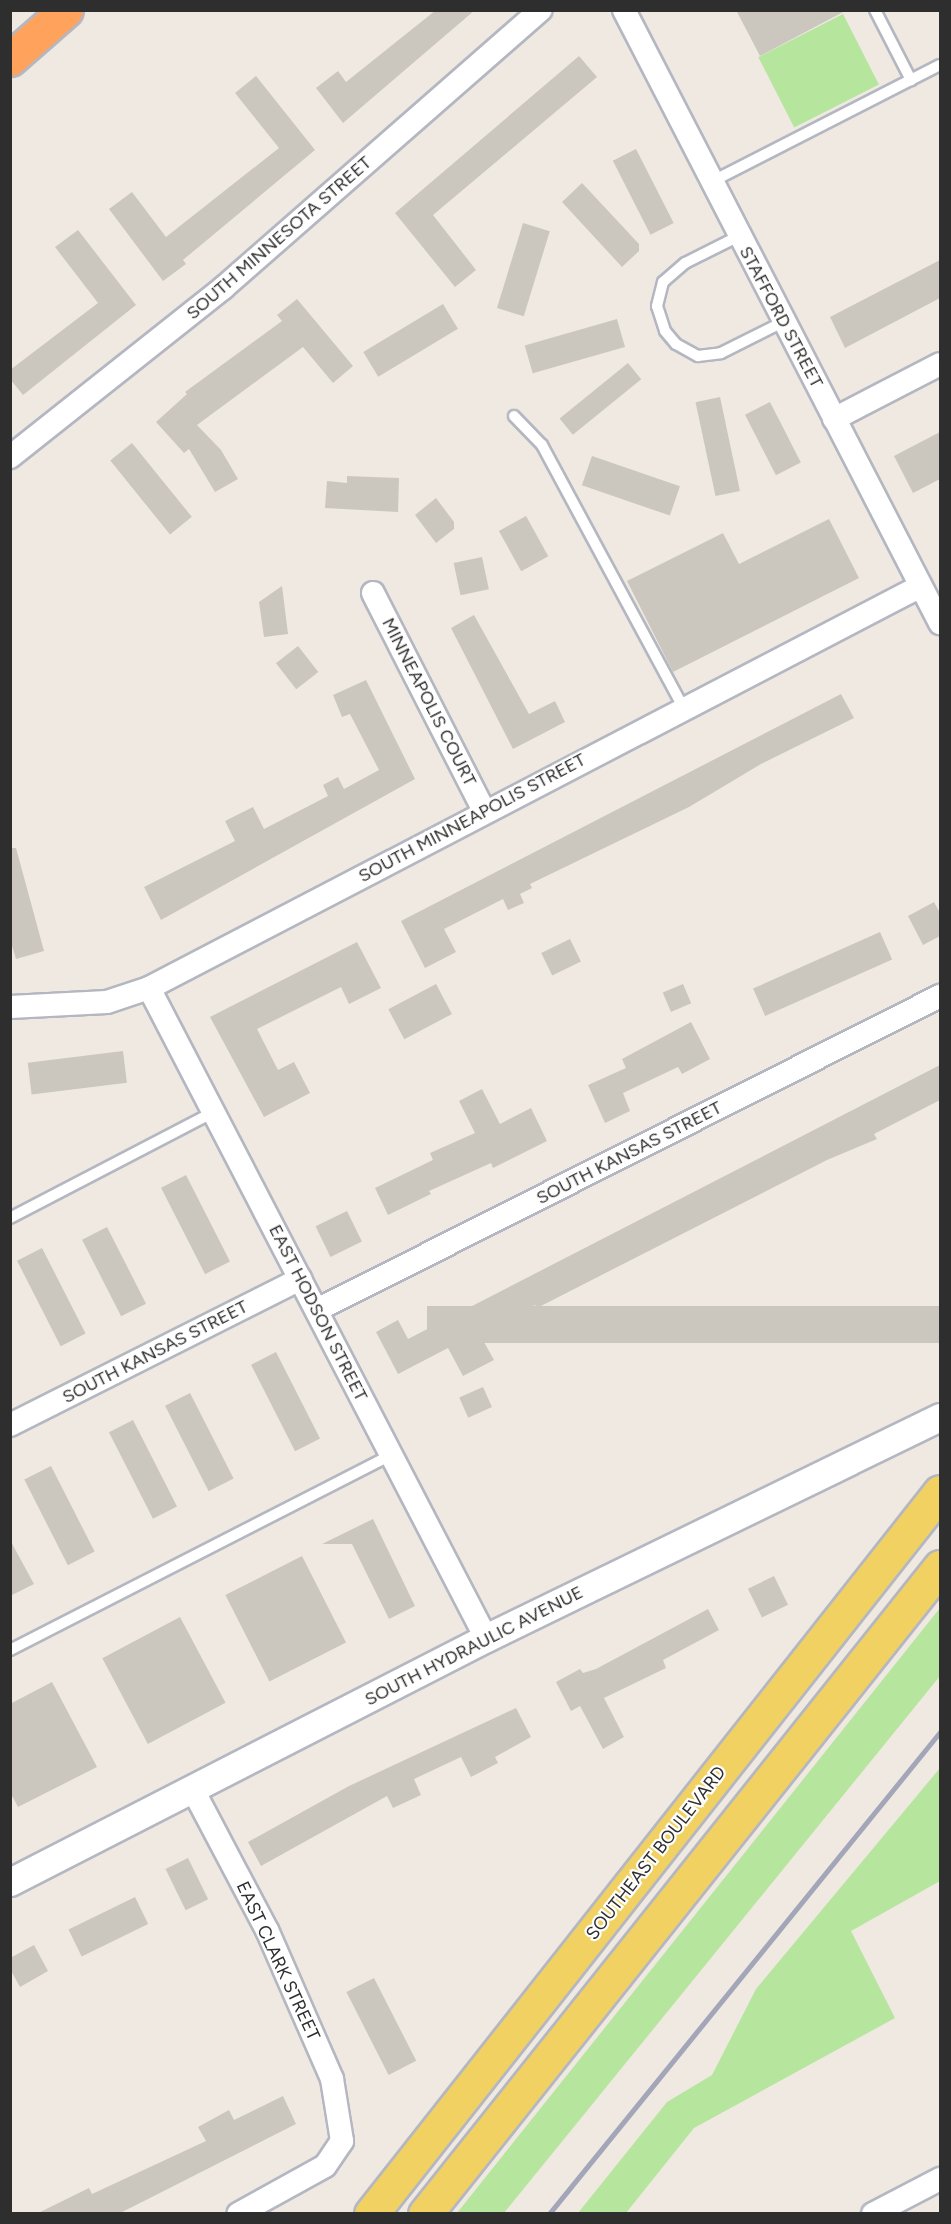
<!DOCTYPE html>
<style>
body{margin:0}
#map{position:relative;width:951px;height:2224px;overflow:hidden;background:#efe9e1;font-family:Figtree,sans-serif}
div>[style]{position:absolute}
.green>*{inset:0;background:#b6e59e;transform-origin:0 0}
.building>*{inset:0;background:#cbc7bf;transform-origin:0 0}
.roads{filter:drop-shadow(2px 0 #b4b7c1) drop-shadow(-2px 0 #b4b7c1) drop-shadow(0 2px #b4b7c1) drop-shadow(0 -2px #b4b7c1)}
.service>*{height:10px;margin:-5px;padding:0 5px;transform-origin:5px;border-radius:5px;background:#fff}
.minor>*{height:22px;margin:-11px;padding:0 11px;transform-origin:11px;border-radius:11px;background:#fff}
.tertiary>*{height:27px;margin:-13.5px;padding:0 13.5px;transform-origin:13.5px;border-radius:13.5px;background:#fff}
.primary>*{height:33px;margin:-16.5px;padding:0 16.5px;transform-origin:16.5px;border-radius:16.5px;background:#f2d163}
.motorway>*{height:33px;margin:-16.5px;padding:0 16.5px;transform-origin:16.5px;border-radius:16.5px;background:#ffa35c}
.rail>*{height:4.5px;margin:-2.25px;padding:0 2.25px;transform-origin:2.25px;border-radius:2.25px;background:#a3a6b8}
span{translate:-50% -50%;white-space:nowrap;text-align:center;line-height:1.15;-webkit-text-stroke:4.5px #fff;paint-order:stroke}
.street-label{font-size:18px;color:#2e2e2e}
.frame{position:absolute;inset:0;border:12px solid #2e2e2e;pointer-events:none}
</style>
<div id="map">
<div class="green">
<div style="left:843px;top:14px;width:79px;height:95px;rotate:63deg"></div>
<div style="clip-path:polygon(940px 1608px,940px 1676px,504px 2213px,457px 2213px)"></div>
<div style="clip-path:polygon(940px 1768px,940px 1881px,851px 1931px,895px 2018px,694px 2128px,626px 2213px,578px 2213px,667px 2102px,712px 2075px,756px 1989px)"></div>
</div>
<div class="building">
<div style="clip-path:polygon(436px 10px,475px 10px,343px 123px,316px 88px,338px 71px,346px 82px)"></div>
<div style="clip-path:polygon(736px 10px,847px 10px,760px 56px)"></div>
<div style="clip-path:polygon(579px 56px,597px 77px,433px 215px,476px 270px,455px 287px,395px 213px)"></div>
<div style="clip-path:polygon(256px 76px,315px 150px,183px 260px,186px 264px,163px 281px,109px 209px,132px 192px,166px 237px,279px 148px,235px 93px)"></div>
<div style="left:636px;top:149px;width:83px;height:26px;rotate:63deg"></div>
<div style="clip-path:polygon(582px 183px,639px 244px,639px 251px,622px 267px,562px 202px)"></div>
<div style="left:523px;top:223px;width:28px;height:89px;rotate:17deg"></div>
<div style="clip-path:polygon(78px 230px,136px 305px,23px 395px,10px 379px,10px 370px,98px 303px,55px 247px)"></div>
<div style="clip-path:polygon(940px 260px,940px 298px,845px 348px,830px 317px)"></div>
<div style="clip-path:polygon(297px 299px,353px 366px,333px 383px,303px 347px,197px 425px,221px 450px,238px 479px,215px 492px,189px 449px,184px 453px,156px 422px,187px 394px,185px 392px,282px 321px,277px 315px)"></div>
<div style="left:443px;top:304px;width:29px;height:93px;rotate:59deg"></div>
<div style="left:617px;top:319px;width:29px;height:96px;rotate:74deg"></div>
<div style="left:628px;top:363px;width:21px;height:88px;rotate:51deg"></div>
<div style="left:720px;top:397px;width:96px;height:25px;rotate:78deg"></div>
<div style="left:770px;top:402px;width:68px;height:28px;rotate:63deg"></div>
<div style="clip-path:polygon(940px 432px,940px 479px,913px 493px,894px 456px)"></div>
<div style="left:132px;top:443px;width:95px;height:28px;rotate:51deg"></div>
<div style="left:592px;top:456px;width:93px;height:31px;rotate:19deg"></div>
<div style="clip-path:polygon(347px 476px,399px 478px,398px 512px,325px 508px,327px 481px,347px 483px)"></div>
<div style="clip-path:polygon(436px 498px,454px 522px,454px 529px,436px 543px,415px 515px)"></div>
<div style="left:526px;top:516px;width:46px;height:31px;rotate:61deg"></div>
<div style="clip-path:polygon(829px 519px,859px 578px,673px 672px,627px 581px,723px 533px,739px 564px)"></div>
<div style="left:482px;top:557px;width:33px;height:29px;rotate:78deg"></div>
<div style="clip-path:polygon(282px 586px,288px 634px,264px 637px,259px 602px)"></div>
<div style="clip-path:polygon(474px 615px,529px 714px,555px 701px,565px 722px,513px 749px,451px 628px)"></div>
<div style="left:298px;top:646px;width:33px;height:28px;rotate:52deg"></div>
<div style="clip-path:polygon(366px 680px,415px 779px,161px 920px,144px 887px,235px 841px,225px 821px,253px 807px,264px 829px,328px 796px,323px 785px,338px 777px,344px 789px,379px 770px,350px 714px,342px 717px,333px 695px)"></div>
<div style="clip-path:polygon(841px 694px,854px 718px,761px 764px,689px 807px,530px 884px,532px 888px,520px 894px,524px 903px,508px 910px,503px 899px,444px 929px,456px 952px,425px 968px,401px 921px)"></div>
<div style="clip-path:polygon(10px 848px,16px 848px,44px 951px,16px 959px,10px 939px)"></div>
<div style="clip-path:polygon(934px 902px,940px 913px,940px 936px,923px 945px,908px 916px)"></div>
<div style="left:880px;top:932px;width:30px;height:139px;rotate:66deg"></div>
<div style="left:570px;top:939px;width:25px;height:32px;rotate:64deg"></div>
<div style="clip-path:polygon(357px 942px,381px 988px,349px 1004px,341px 987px,257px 1029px,278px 1070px,294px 1062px,310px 1093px,264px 1117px,210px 1017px)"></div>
<div style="left:436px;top:984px;width:34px;height:54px;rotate:62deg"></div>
<div style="left:683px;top:984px;width:21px;height:22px;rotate:67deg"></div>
<div style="clip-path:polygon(691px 1022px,710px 1059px,682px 1074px,678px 1067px,623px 1093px,630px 1111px,605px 1123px,588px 1085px,626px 1068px,622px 1059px)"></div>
<div style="left:123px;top:1051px;width:32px;height:96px;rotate:83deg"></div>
<div style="clip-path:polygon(940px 1065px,940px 1100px,874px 1134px,877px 1139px,827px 1160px,537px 1308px,535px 1305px,479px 1333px,494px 1360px,463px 1376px,448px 1348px,398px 1374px,376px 1332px,398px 1320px,408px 1339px)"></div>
<div style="clip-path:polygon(482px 1089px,500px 1124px,531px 1108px,547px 1141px,493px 1168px,491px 1163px,429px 1191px,431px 1194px,388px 1215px,375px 1188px,433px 1160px,430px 1153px,475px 1133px,459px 1101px)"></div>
<div style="left:186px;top:1175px;width:97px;height:28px;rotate:63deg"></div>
<div style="left:347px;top:1211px;width:34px;height:35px;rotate:64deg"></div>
<div style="left:107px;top:1227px;width:86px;height:28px;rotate:63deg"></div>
<div style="left:42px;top:1248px;width:96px;height:28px;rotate:63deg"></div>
<div style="left:940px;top:1306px;width:37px;height:513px;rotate:90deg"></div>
<div style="left:276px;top:1352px;width:97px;height:28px;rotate:63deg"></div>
<div style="left:483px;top:1387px;width:22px;height:26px;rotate:66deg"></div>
<div style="left:190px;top:1393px;width:96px;height:28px;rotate:63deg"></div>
<div style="left:133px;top:1420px;width:97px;height:27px;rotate:63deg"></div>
<div style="left:51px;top:1466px;width:96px;height:30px;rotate:63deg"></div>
<div style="clip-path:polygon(373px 1519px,415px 1606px,389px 1619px,352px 1544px,322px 1544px)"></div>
<div style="clip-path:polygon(10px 1540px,34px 1584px,10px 1596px)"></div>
<div style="left:302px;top:1556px;width:97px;height:86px;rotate:63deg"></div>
<div style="left:774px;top:1576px;width:32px;height:29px;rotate:64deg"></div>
<div style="clip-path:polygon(708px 1609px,719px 1630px,663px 1660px,666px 1668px,604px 1698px,624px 1737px,603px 1749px,580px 1706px,571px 1711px,556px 1682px,580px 1669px,583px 1673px,596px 1669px)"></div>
<div style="left:180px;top:1617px;width:97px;height:88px;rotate:62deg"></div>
<div style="clip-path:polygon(52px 1682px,97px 1767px,18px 1807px,10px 1792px,10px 1704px)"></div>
<div style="clip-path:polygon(516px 1708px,531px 1737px,495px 1757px,498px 1763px,471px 1777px,461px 1757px,414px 1779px,421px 1795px,393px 1808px,387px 1796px,261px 1866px,248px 1842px,349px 1786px)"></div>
<div style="left:188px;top:1858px;width:46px;height:25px;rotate:64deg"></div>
<div style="left:135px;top:1897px;width:30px;height:74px;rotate:64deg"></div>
<div style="clip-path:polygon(34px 1945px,48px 1971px,20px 1987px,10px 1969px,10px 1958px)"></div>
<div style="left:374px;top:1978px;width:93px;height:31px;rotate:63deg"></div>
<div style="clip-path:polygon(283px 2096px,296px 2124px,144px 2201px,118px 2214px,36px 2214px,89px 2188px,92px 2194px,206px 2141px,198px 2127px,229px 2110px,234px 2120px)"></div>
</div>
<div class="roads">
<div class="service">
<div style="left:875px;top:10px;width:79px;rotate:62.8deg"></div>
<div style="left:711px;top:182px;width:257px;rotate:-27.1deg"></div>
<div style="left:739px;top:236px;width:60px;rotate:153.4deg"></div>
<div style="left:685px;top:263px;width:29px;rotate:139deg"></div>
<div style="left:663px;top:282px;width:25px;rotate:104deg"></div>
<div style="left:657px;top:306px;width:26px;rotate:72deg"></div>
<div style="left:665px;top:331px;width:17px;rotate:50deg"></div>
<div style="left:676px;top:344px;width:25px;rotate:29deg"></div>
<div style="left:698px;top:356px;width:23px;rotate:-7deg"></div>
<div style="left:721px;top:353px;width:69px;rotate:-26.6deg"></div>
<div style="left:514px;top:416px;width:40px;rotate:46deg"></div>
<div style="left:542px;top:445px;width:298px;rotate:61.7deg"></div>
<div style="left:10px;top:1218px;width:230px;rotate:-27.5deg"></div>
<div style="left:10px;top:1650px;width:428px;rotate:-27.1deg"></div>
</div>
<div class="minor">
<div style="left:624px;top:10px;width:690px;rotate:62.73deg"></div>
<div style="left:834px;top:419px;width:119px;rotate:-27.4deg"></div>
<div style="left:10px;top:457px;width:272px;rotate:-38.4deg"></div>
<div style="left:223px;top:288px;width:422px;rotate:-41.2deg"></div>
<div style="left:373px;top:593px;width:245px;rotate:63deg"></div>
<div style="left:149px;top:988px;width:732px;rotate:62.59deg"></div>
<div style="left:10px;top:1007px;width:97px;rotate:-3deg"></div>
<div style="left:107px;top:1002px;width:44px;rotate:-18.4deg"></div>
<div style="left:149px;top:988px;width:870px;rotate:-27.51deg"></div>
<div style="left:317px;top:1310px;width:698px;rotate:-26.75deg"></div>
<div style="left:10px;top:1425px;width:325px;rotate:-26.7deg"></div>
<div style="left:192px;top:1788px;width:161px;rotate:62.2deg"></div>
<div style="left:267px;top:1930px;width:163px;rotate:66.4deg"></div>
<div style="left:332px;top:2079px;width:63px;rotate:80.8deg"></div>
<div style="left:342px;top:2141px;width:30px;rotate:124deg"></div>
<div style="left:325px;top:2166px;width:99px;rotate:151.1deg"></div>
<div style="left:873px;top:2214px;width:76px;rotate:-27.6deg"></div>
</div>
<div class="tertiary">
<div style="left:10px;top:1882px;width:535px;rotate:-27.14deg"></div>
<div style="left:486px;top:1638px;width:505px;rotate:-25.96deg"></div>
</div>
<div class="primary">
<div style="left:371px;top:2214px;width:919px;rotate:-51.76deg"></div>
<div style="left:425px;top:2214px;width:827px;rotate:-51.48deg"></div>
</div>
<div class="motorway">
<div style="left:10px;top:59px;width:74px;rotate:-41.2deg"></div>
</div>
</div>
<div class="rail">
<div style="left:549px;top:2214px;width:621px;rotate:-50.95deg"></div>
</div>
<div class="street-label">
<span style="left:279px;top:238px;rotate:-41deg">SOUTH MINNESOTA STREET</span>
<span style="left:781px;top:317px;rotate:62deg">STAFFORD STREET</span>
<span style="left:429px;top:702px;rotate:63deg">MINNEAPOLIS COURT</span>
<span style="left:472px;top:818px;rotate:-28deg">SOUTH MINNEAPOLIS STREET</span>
<span style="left:629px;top:1153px;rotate:-27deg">SOUTH KANSAS STREET</span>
<span style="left:318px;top:1313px;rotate:63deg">EAST HODSON STREET</span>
<span style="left:155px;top:1352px;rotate:-27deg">SOUTH KANSAS STREET</span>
<span style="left:474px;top:1646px;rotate:-27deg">SOUTH HYDRAULIC AVENUE</span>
<span style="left:656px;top:1853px;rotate:-52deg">SOUTHEAST BOULEVARD</span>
<span style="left:278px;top:1961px;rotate:65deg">EAST CLARK STREET</span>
</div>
<div class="frame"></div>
</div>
